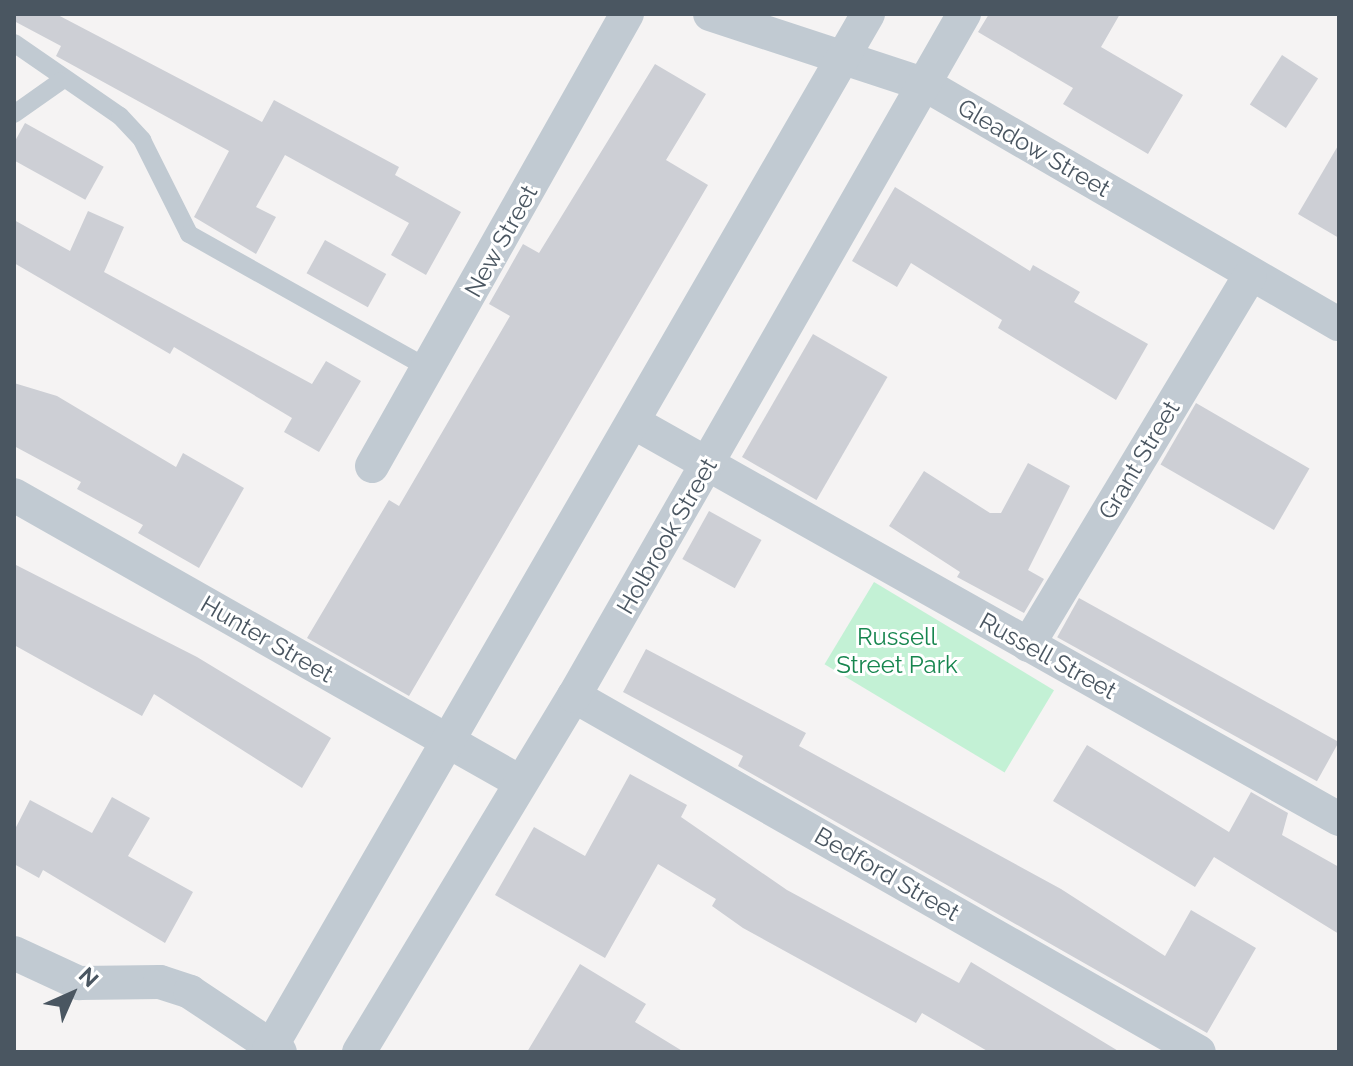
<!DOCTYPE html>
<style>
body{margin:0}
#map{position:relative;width:1353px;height:1066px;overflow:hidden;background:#f5f3f3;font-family:Raleway,sans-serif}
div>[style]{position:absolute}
.green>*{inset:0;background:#c3f1d5;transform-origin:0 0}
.building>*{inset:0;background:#cdcfd5;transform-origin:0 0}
.lane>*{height:18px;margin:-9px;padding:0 9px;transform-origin:9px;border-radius:9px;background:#c1cad2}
.street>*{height:34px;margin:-17px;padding:0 17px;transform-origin:17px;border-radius:17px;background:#c1cad2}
span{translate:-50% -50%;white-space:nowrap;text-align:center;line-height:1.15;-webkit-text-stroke:6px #fff;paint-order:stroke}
.street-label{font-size:24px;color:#4a5661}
.park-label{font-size:24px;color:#17864f}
.frame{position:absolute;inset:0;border:16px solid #4a5661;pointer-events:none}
.north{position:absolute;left:32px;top:954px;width:80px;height:80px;-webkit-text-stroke:6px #fff;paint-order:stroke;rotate:45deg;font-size:22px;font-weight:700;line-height:32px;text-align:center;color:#4a5661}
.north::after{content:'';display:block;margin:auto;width:28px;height:36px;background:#4a5661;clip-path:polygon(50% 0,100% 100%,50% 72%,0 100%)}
</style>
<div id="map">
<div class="green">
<div style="left:874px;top:582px;width:210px;height:96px;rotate:31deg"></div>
</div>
<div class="building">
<div style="clip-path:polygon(14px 14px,56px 14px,262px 122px,274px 100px,399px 167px,395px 175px,461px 212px,426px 275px,391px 255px,409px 223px,285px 155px,256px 207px,276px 217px,256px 254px,194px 217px,229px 151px,56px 56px,61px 46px,14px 21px)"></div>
<div style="clip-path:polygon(989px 14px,1120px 14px,1101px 47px,1183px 95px,1148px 154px,1063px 104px,1073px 88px,978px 32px)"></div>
<div style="left:1282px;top:55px;width:43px;height:59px;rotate:33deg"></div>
<div style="clip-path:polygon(655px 64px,706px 94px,666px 160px,708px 185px,409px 696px,307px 638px,389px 500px,399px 506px,510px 316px,489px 304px,523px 244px,539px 253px)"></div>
<div style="left:25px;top:123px;width:90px;height:38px;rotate:29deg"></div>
<div style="clip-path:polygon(1339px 144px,1339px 238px,1298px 214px)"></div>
<div style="clip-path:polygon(895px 187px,1030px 271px,1033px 265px,1080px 292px,1074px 302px,1148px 344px,1116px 400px,998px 328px,1002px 320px,911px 263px,897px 287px,852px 261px)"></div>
<div style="clip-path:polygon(88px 211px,124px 227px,104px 272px,312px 384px,326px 361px,361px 381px,319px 452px,284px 432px,292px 418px,174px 347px,170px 354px,14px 263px,14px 220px,70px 251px)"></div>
<div style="left:325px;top:240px;width:70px;height:38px;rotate:29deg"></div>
<div style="left:813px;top:334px;width:86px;height:142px;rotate:30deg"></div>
<div style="clip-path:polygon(14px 383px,57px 396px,176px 467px,183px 453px,244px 488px,199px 568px,138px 533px,143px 525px,77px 489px,81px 482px,14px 446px)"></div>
<div style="left:1196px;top:403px;width:131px;height:71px;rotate:30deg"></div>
<div style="clip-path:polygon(1028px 463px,1070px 486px,1028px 570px,1044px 579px,1024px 613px,957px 577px,960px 572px,889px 526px,924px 471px,990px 513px,1001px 513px)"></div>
<div style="left:709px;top:511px;width:60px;height:55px;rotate:29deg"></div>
<div style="clip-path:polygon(14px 564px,197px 657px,331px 738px,302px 788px,154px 694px,142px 716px,14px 645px)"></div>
<div style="left:1079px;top:598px;width:297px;height:45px;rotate:29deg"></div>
<div style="clip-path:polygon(646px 649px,806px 733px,799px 746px,1061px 889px,1165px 956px,1191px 910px,1256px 948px,1207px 1033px,738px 766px,743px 756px,623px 692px)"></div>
<div style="clip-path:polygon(1087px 745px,1229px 832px,1251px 792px,1288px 813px,1282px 835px,1339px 867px,1339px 934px,1214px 857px,1195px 887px,1053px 801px)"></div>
<div style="clip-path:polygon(630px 774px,687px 805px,681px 817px,787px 890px,959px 983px,971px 962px,1120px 1052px,989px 1052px,922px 1013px,916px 1023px,743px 928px,712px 906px,716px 899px,658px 864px,605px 958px,495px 895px,534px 827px,585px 856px)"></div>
<div style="clip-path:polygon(112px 797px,150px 818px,128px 856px,193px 892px,165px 943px,43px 870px,39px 878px,14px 864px,14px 831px,30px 800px,92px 833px)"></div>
<div style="clip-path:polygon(580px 964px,646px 1004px,635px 1022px,684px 1052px,527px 1052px)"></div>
</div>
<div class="lane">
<div style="left:14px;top:43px;width:129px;rotate:34.6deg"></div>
<div style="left:120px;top:116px;width:33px;rotate:47deg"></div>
<div style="left:142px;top:140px;width:105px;rotate:63.4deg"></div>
<div style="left:189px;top:234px;width:276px;rotate:29.3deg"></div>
<div style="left:14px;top:114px;width:57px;rotate:-35.1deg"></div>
</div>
<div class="street">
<div style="left:710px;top:14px;width:227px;rotate:18.2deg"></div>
<div style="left:926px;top:85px;width:477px;rotate:30.1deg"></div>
<div style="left:633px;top:422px;width:810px;rotate:29.35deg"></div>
<div style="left:372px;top:466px;width:519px;rotate:-60.57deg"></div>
<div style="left:14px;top:495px;width:582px;rotate:29.56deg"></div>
<div style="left:1028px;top:645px;width:431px;rotate:-59deg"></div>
<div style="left:574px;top:696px;width:719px;rotate:29.67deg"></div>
<div style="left:14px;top:953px;width:72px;rotate:24.8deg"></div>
<div style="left:79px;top:983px;width:81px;rotate:-0.7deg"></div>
<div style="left:160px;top:982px;width:32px;rotate:18deg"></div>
<div style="left:190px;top:992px;width:108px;rotate:33.7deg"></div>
<div style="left:268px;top:1052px;width:1199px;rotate:-59.97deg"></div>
<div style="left:359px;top:1052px;width:416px;rotate:-58.9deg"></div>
<div style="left:574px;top:696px;width:786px;rotate:-60.24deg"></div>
</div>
<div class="street-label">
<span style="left:1034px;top:148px;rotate:30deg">Gleadow Street</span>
<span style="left:501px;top:241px;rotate:-61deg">New Street</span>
<span style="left:1139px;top:460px;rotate:-59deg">Grant Street</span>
<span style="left:667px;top:536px;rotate:-60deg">Holbrook Street</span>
<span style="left:267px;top:639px;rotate:30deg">Hunter Street</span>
<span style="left:1048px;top:656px;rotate:29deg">Russell Street</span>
<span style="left:887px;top:874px;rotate:30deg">Bedford Street</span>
</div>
<div class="park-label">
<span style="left:897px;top:651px">Russell<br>Street Park</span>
</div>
<div class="frame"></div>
<div class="north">N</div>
</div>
